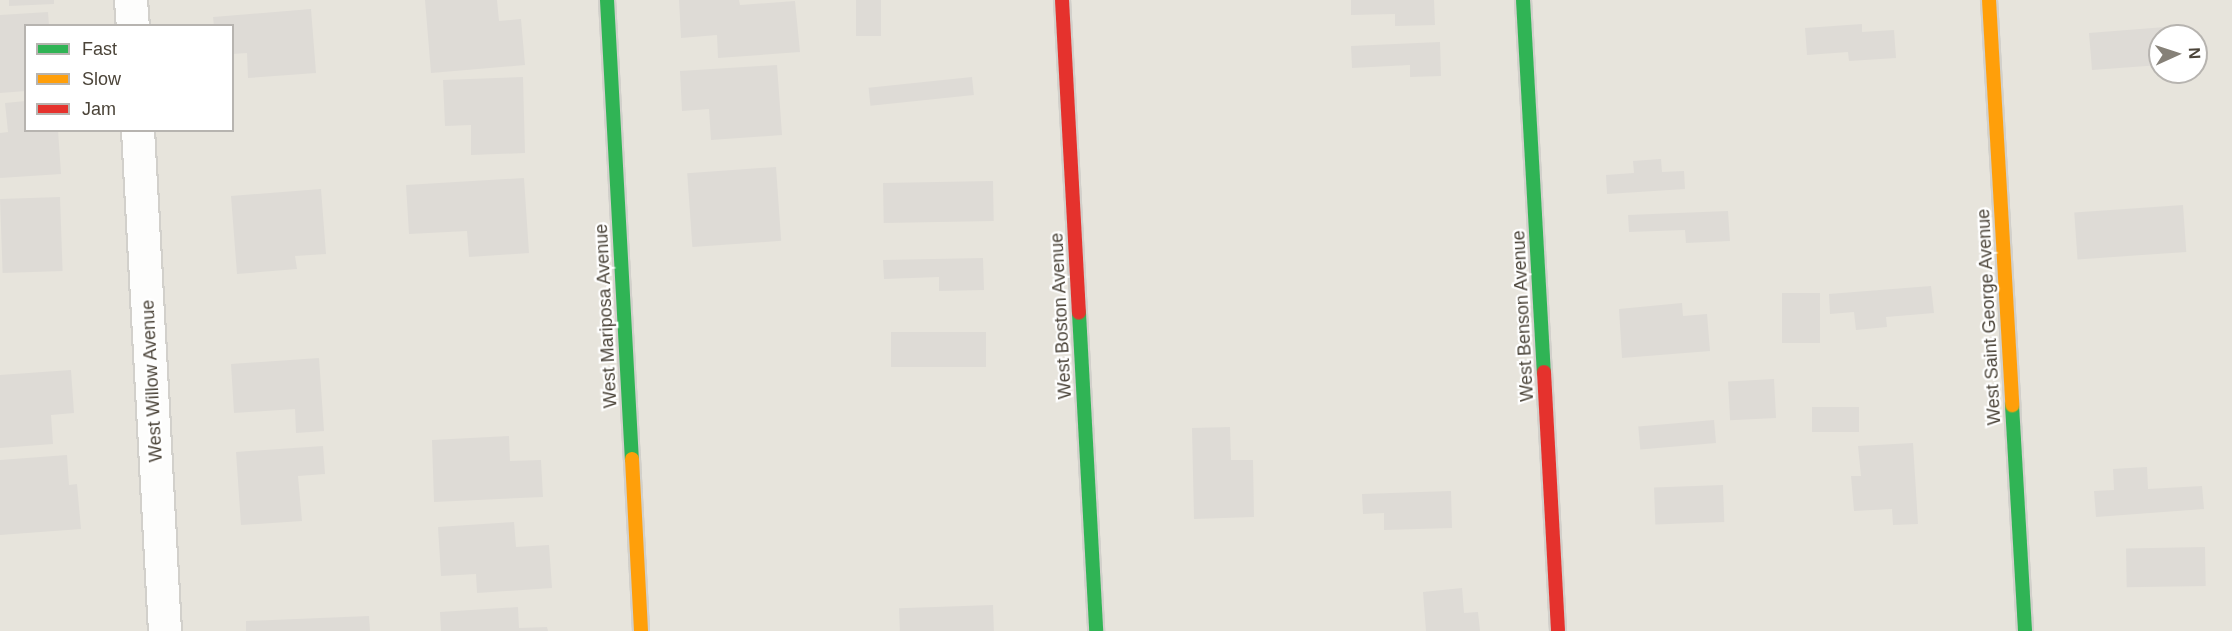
<!DOCTYPE html>
<style>
body{margin:0}
#map{position:relative;width:2232px;height:631px;overflow:hidden;background:#f4f2ee;font-family:Helvetica,sans-serif}
div>[style]{position:absolute}
.residential>*{inset:0;background:#e7e4dc}
.building>*{inset:0;background:#dedbd6;transform-origin:0 0}
.roads{filter:drop-shadow(2px 0 #d2d0cb) drop-shadow(-2px 0 #d2d0cb) drop-shadow(0 2px #d2d0cb) drop-shadow(0 -2px #d2d0cb)}
.street>*{height:32px;margin:-16px;padding:0 16px;transform-origin:16px;border-radius:16px;background:#fdfdfc}
.fast>*{height:14px;margin:-7px;padding:0 7px;transform-origin:7px;border-radius:7px;background:#30b455}
.slow>*{height:14px;margin:-7px;padding:0 7px;transform-origin:7px;border-radius:7px;background:#ff9f0a}
.jam>*{height:14px;margin:-7px;padding:0 7px;transform-origin:7px;border-radius:7px;background:#e5322d}
span{translate:-50% -50%;white-space:nowrap;text-align:center;line-height:1.15;-webkit-text-stroke:4.5px #fff;paint-order:stroke}
.street-label{font-size:18px;color:#4b4439}
.legend{position:absolute;left:24px;top:24px;width:210px;height:108px;box-sizing:border-box;background:#fff;border:2px solid #b7b4b0;margin:0;padding:8px 10px;list-style:none;font-size:18px;color:#4b4439}
.legend li{display:flex;align-items:center;gap:12px;height:30px}
.legend b{width:30px;border:2px solid #b7b4b0}
.north{position:absolute;left:2148px;top:24px;width:60px;height:60px;box-sizing:border-box;background:#fff;border:2px solid #b7b4b0;border-radius:50%;rotate:87deg;font-size:16px;font-weight:700;line-height:24px;text-align:center;color:#4b4439}
.north::after{content:'';display:block;margin:auto;width:21px;height:27px;background:#868178;clip-path:polygon(50% 0,100% 100%,50% 72%,0 100%)}
</style>
<div id="map">
<div class="residential">
<div style="clip-path:polygon(evenodd,0 0,2232px 0,2232px 631px,0 631px,0 0,26px 26px,232px 26px,232px 130px,26px 130px,26px 26px,0 0,2160px 36px,2196px 36px,2196px 72px,2160px 72px,2160px 36px)"></div>
</div>
<div class="building">
<div style="clip-path:polygon(9px 0,54px 0,54px 4px,9px 6px)"></div>
<div style="clip-path:polygon(425px 0,497px 0,499px 21px,521px 19px,525px 65px,431px 73px)"></div>
<div style="clip-path:polygon(679px 0,739px 0,740px 5px,795px 1px,800px 52px,718px 58px,717px 35px,681px 38px)"></div>
<div style="left:856px;top:0;width:25px;height:36px"></div>
<div style="clip-path:polygon(1351px 0,1434px 0,1435px 25px,1395px 26px,1395px 14px,1351px 15px)"></div>
<div style="clip-path:polygon(311px 9px,316px 73px,248px 78px,247px 53px,232px 54px,232px 26px,214px 26px,213px 17px)"></div>
<div style="clip-path:polygon(48px 12px,49px 26px,26px 26px,26px 91px,0 93px,0 15px)"></div>
<div style="clip-path:polygon(1862px 24px,1862px 32px,1894px 30px,1896px 58px,1849px 61px,1848px 52px,1807px 55px,1805px 28px)"></div>
<div style="clip-path:polygon(2178px 26px,2179px 36px,2160px 36px,2160px 65px,2092px 70px,2089px 33px)"></div>
<div style="clip-path:polygon(1440px 42px,1441px 76px,1410px 77px,1410px 65px,1352px 68px,1351px 46px)"></div>
<div style="clip-path:polygon(777px 65px,782px 135px,711px 140px,709px 109px,682px 111px,680px 71px)"></div>
<div style="clip-path:polygon(523px 77px,525px 153px,471px 155px,471px 125px,445px 126px,443px 80px)"></div>
<div style="left:972px;top:77px;width:18px;height:104px;rotate:84deg"></div>
<div style="clip-path:polygon(26px 101px,26px 130px,58px 130px,61px 174px,0 178px,0 133px,8px 132px,5px 103px)"></div>
<div style="clip-path:polygon(1661px 159px,1662px 172px,1684px 171px,1685px 189px,1607px 194px,1606px 175px,1634px 173px,1633px 161px)"></div>
<div style="left:776px;top:167px;width:74px;height:89px;rotate:86deg"></div>
<div style="clip-path:polygon(524px 178px,529px 253px,469px 257px,467px 231px,409px 234px,406px 185px)"></div>
<div style="left:993px;top:181px;width:40px;height:110px;rotate:89deg"></div>
<div style="clip-path:polygon(321px 189px,326px 254px,295px 256px,297px 269px,237px 274px,231px 196px)"></div>
<div style="left:60px;top:197px;width:74px;height:60px;rotate:88deg"></div>
<div style="left:2183px;top:205px;width:47px;height:109px;rotate:86deg"></div>
<div style="clip-path:polygon(1728px 211px,1730px 241px,1686px 243px,1685px 230px,1629px 232px,1628px 215px)"></div>
<div style="clip-path:polygon(983px 258px,984px 290px,939px 291px,939px 277px,884px 279px,883px 260px)"></div>
<div style="clip-path:polygon(1931px 286px,1934px 313px,1886px 317px,1887px 327px,1856px 330px,1854px 312px,1830px 314px,1829px 294px)"></div>
<div style="left:1782px;top:293px;width:38px;height:50px"></div>
<div style="clip-path:polygon(1682px 303px,1683px 316px,1707px 314px,1710px 351px,1622px 358px,1619px 309px)"></div>
<div style="left:986px;top:332px;width:35px;height:95px;rotate:90deg"></div>
<div style="clip-path:polygon(319px 358px,324px 431px,296px 433px,295px 409px,234px 413px,231px 364px)"></div>
<div style="clip-path:polygon(71px 370px,74px 413px,51px 415px,53px 444px,0 448px,0 375px)"></div>
<div style="left:1774px;top:379px;width:39px;height:46px;rotate:87deg"></div>
<div style="left:1859px;top:407px;width:25px;height:47px;rotate:90deg"></div>
<div style="left:1714px;top:420px;width:23px;height:76px;rotate:85deg"></div>
<div style="clip-path:polygon(1230px 427px,1231px 460px,1253px 460px,1254px 517px,1194px 519px,1192px 428px)"></div>
<div style="clip-path:polygon(509px 436px,510px 461px,541px 460px,543px 497px,434px 502px,432px 440px)"></div>
<div style="clip-path:polygon(1913px 443px,1918px 524px,1893px 525px,1892px 509px,1854px 511px,1851px 476px,1861px 476px,1858px 446px)"></div>
<div style="clip-path:polygon(323px 446px,325px 474px,298px 476px,302px 521px,241px 525px,236px 452px)"></div>
<div style="clip-path:polygon(67px 455px,69px 485px,77px 484px,81px 529px,0 535px,0 460px)"></div>
<div style="clip-path:polygon(2147px 467px,2148px 489px,2202px 486px,2204px 509px,2096px 517px,2094px 491px,2114px 490px,2113px 469px)"></div>
<div style="left:1723px;top:485px;width:37px;height:69px;rotate:88deg"></div>
<div style="clip-path:polygon(1451px 491px,1452px 528px,1384px 530px,1384px 513px,1363px 514px,1362px 494px)"></div>
<div style="clip-path:polygon(514px 522px,516px 547px,549px 545px,552px 588px,477px 593px,476px 574px,441px 576px,438px 527px)"></div>
<div style="left:2205px;top:547px;width:39px;height:79px;rotate:89deg"></div>
<div style="clip-path:polygon(1462px 588px,1464px 613px,1478px 612px,1480px 631px,1426px 631px,1423px 592px)"></div>
<div style="left:993px;top:605px;width:26px;height:94px;rotate:88deg"></div>
<div style="clip-path:polygon(518px 607px,519px 628px,547px 627px,548px 631px,441px 631px,440px 612px)"></div>
<div style="clip-path:polygon(369px 616px,370px 631px,246px 631px,246px 621px)"></div>
</div>
<div class="roads">
<div class="street">
<div style="left:131px;top:0;width:26px;rotate:86deg"></div>
<div style="left:138px;top:130px;width:502px;rotate:86.92deg"></div>
</div>
<div class="fast">
<div style="left:607px;top:0;width:460px;rotate:86.9deg"></div>
<div style="left:1523px;top:0;width:373px;rotate:86.8deg"></div>
<div style="left:1079px;top:313px;width:318px;rotate:86.9deg"></div>
<div style="left:2012px;top:405px;width:226px;rotate:86.7deg"></div>
</div>
<div class="slow">
<div style="left:1989px;top:0;width:406px;rotate:86.7deg"></div>
<div style="left:632px;top:459px;width:172px;rotate:87deg"></div>
</div>
<div class="jam">
<div style="left:1062px;top:0;width:313px;rotate:86.9deg"></div>
<div style="left:1544px;top:372px;width:259px;rotate:86.9deg"></div>
</div>
</div>
<div class="street-label">
<span style="left:606px;top:316px;rotate:-93deg">West Mariposa Avenue</span>
<span style="left:1061px;top:316px;rotate:-93deg">West Boston Avenue</span>
<span style="left:1523px;top:316px;rotate:-93deg">West Benson Avenue</span>
<span style="left:1989px;top:317px;rotate:-93deg">West Saint George Avenue</span>
<span style="left:152px;top:381px;rotate:-93deg">West Willow Avenue</span>
</div>
<ul class="legend">
<li><b style="height:8px;background:#30b455"></b>Fast</li>
<li><b style="height:8px;background:#ff9f0a"></b>Slow</li>
<li><b style="height:8px;background:#e5322d"></b>Jam</li>
</ul>
<div class="north">N</div>
</div>
